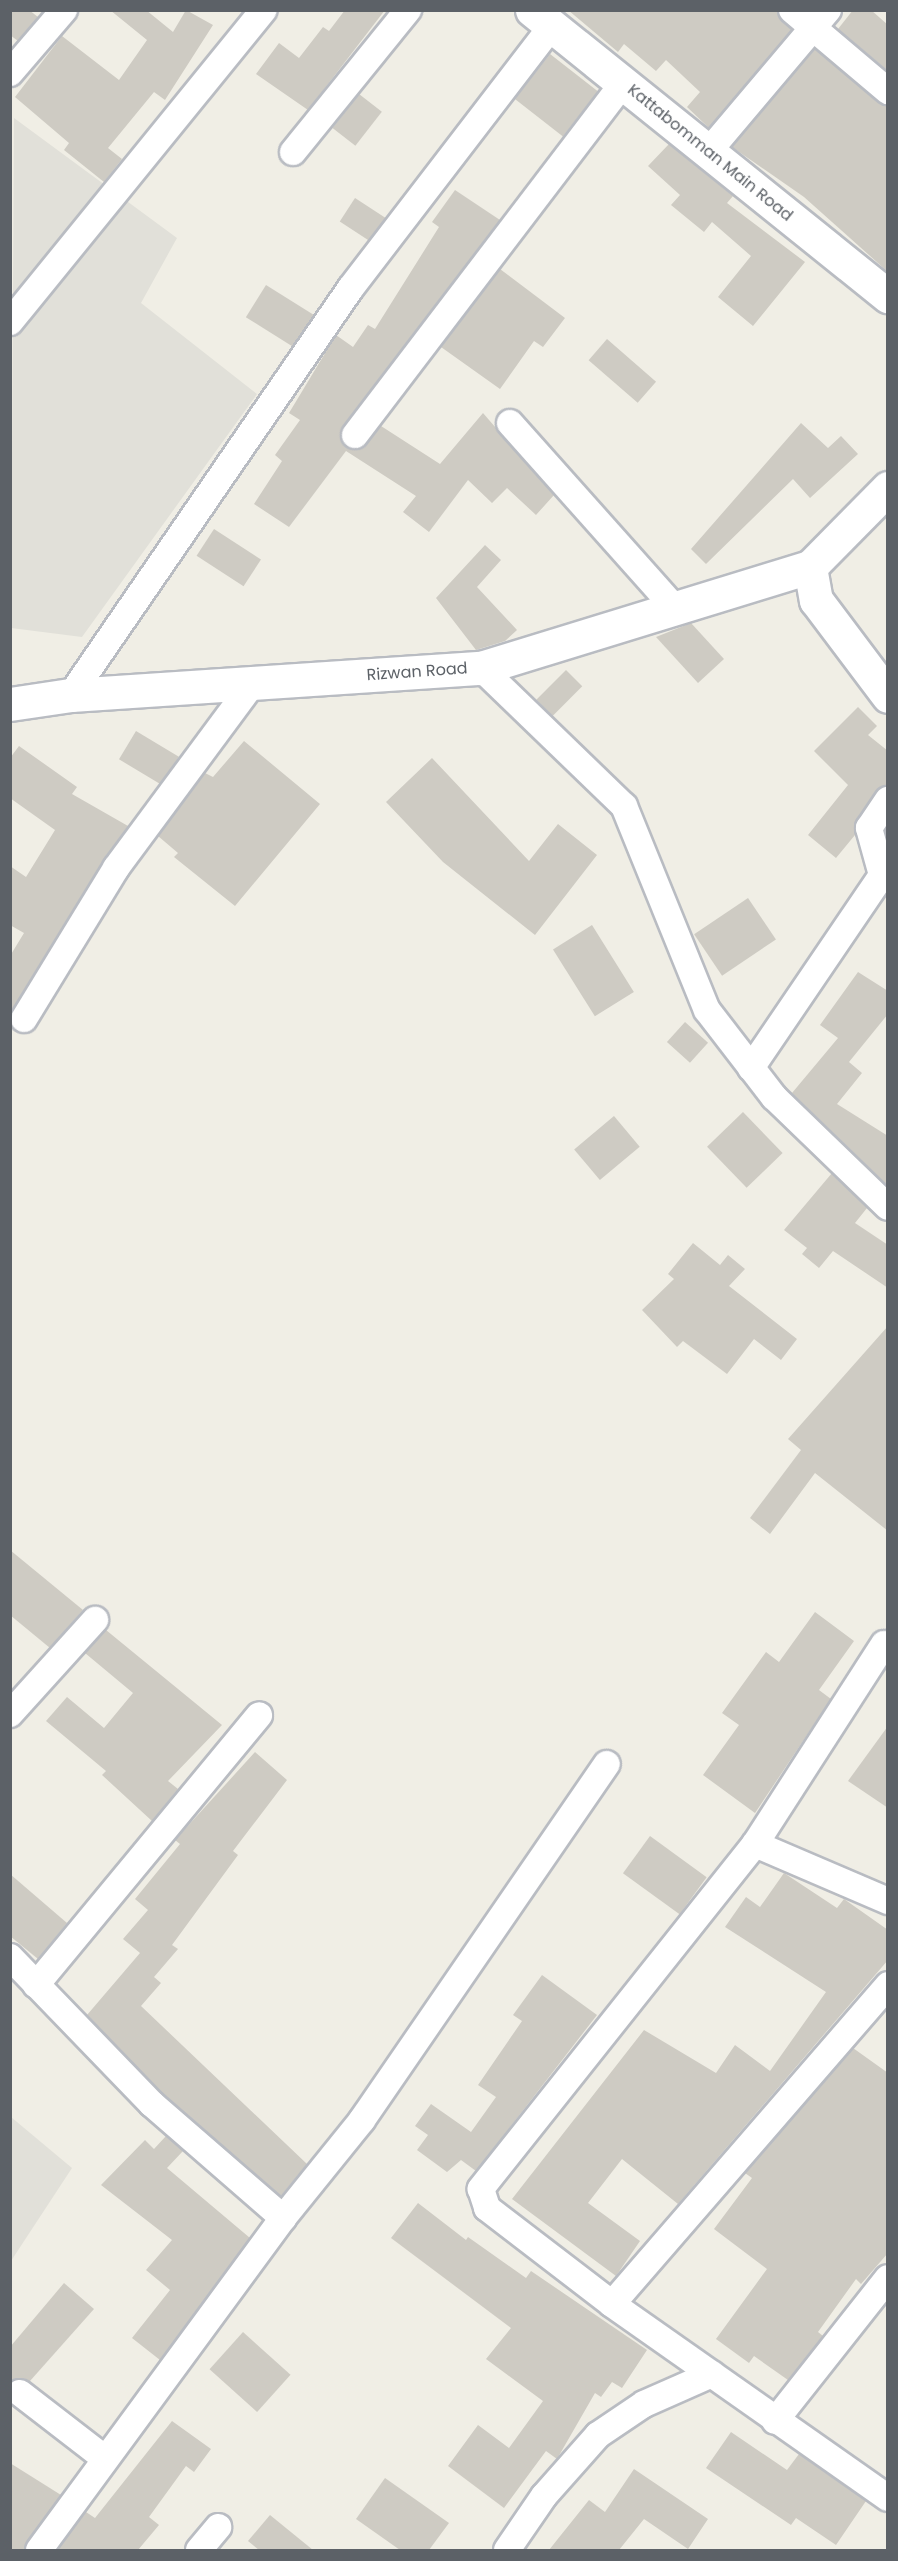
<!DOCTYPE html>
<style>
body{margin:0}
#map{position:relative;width:898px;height:2561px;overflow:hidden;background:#f0eee5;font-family:Poppins,sans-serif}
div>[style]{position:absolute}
.industrial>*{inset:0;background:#e1e0d9}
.building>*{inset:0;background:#cecbc3;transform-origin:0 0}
.roads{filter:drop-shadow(2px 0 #b9bcc2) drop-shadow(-2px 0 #b9bcc2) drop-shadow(0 2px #b9bcc2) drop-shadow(0 -2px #b9bcc2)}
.street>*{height:26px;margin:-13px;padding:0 13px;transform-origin:13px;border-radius:13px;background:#fff}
.secondary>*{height:33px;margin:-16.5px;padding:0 16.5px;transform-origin:16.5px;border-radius:16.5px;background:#fff}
span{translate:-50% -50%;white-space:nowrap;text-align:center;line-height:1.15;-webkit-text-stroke:6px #fff;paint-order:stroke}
.street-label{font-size:16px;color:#5c6167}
.frame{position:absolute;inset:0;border:12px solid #5c6167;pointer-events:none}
</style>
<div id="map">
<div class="industrial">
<div style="clip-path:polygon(14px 118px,177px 238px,141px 303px,257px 394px,82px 637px,11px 628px)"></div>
<div style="clip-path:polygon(11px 2117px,72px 2168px,11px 2261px)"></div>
</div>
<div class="building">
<div style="clip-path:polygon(10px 10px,29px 10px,38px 17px,18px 41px,10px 35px)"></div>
<div style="clip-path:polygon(110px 10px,146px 10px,173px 32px,186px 10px,213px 25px,165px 100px,154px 92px,108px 148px,122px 159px,104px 182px,64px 150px,69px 143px,15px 97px,62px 36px,119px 80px,147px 40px)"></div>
<div style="clip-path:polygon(345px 10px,385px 10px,308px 110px,256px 74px,279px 43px,299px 58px,323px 27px,329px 31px)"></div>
<div style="clip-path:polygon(568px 10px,777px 10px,792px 30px,709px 128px,687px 107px,700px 92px,666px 60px,656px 71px,624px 44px,618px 52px)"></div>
<div style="clip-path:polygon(853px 10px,871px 10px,888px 25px,888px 71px,838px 29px)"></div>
<div style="clip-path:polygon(815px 49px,888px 106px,888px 272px,804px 197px,732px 147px)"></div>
<div style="left:550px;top:54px;width:61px;height:57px;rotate:38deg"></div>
<div style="left:359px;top:94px;width:29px;height:43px;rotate:38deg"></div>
<div style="clip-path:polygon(669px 144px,733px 196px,727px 203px,805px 262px,753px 326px,718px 297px,751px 256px,712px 222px,704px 232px,671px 205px,680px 195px,648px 166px)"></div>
<div style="clip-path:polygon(455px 190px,500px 220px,343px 426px,341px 440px,360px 449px,381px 426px,440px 464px,483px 413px,554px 495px,536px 515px,507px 488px,492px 503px,468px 480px,429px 532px,403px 512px,416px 496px,346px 451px,289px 527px,254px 504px,282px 461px,275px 455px,300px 420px,289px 413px,336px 335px,353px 347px,368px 325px,375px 329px,439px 227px,432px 222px)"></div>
<div style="left:355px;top:198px;width:37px;height:28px;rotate:33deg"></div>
<div style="clip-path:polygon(500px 269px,565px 318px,543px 347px,534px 341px,500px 389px,441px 347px)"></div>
<div style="left:266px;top:285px;width:57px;height:38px;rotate:32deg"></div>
<div style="left:607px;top:339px;width:65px;height:28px;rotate:41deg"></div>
<div style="clip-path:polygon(801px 423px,828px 448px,841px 436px,858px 454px,810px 498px,793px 479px,706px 564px,691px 549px)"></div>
<div style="left:214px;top:529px;width:56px;height:32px;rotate:33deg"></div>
<div style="clip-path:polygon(485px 545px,501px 560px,477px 587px,517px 630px,505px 641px,476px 650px,436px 598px)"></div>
<div style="clip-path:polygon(691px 623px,724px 659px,698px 683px,656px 637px)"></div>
<div style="left:566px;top:670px;width:23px;height:42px;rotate:45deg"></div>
<div style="clip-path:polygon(858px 707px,877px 726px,868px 735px,888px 751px,888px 785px,876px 792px,856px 820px,855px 835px,836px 858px,808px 835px,848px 785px,814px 751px)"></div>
<div style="left:136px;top:731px;width:50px;height:33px;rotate:31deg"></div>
<div style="clip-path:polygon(244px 741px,320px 804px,235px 906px,174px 857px,178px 853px,158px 836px,205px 773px,213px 777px)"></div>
<div style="clip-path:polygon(19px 746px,77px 787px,72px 794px,128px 826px,10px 1013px,10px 956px,24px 933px,10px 925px,10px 866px,26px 877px,55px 830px,10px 798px,10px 758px)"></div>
<div style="clip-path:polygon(432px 758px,529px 861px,558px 824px,597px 855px,535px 935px,443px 862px,386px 802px)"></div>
<div style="left:748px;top:898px;width:50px;height:65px;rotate:56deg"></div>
<div style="left:592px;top:925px;width:79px;height:46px;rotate:58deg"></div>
<div style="clip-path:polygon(858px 972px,888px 991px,888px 1014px,849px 1062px,862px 1073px,837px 1104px,888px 1136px,886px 1184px,792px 1093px,838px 1038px,820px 1025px)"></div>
<div style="left:685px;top:1022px;width:31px;height:27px;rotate:42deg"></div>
<div style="left:743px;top:1112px;width:57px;height:50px;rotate:46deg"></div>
<div style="left:614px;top:1116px;width:40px;height:52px;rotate:50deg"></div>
<div style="clip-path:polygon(832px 1173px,867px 1208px,855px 1223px,888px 1245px,888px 1288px,833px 1251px,819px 1268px,802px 1254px,807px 1248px,784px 1230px)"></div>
<div style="clip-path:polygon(693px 1243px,720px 1265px,728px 1255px,745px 1269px,729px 1286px,797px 1339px,781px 1360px,754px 1339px,727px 1374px,683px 1341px,677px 1347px,642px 1310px,674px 1279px,668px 1274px)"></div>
<div style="clip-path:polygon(888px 1326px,888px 1531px,815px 1473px,770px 1534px,750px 1518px,801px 1450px,788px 1439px)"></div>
<div style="clip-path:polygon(10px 1550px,83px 1610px,50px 1648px,10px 1615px)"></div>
<div style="clip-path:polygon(815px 1612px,854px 1641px,819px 1690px,831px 1699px,755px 1813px,703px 1775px,739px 1725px,722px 1713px,766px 1652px,779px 1662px)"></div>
<div style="clip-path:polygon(106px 1630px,222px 1725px,168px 1781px,178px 1789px,152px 1821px,102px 1775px,106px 1771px,46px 1721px,67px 1697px,104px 1728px,133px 1693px,85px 1653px)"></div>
<div style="clip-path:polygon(888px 1726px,888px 1808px,848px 1781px)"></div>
<div style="clip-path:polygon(255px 1752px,287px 1780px,233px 1851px,238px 1855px,172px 1945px,178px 1949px,154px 1977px,161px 1983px,141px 2006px,307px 2164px,281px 2196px,162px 2093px,87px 2015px,140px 1953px,123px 1939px,148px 1910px,135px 1899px,180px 1844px,175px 1840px)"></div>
<div style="left:650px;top:1836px;width:70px;height:46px;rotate:36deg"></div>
<div style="clip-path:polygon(784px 1873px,837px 1908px,844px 1899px,888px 1930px,888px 1960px,678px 2204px,622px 2159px,588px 2203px,640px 2241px,616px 2276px,512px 2199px,644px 2030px,716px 2073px,735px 2045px,770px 2071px,826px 1992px,725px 1927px,746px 1897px,760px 1907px)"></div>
<div style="clip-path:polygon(10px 1874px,67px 1923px,38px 1959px,10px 1936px)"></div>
<div style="clip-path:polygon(542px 1975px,597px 2015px,476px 2171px,461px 2160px,447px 2172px,417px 2150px,428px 2135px,415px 2126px,431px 2104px,471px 2132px,496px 2097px,478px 2085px,522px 2021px,513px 2015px)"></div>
<div style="clip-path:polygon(853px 2048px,888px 2073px,888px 2253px,861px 2284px,856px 2279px,818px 2332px,823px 2336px,788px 2380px,754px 2356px,749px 2363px,716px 2339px,767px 2269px,714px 2229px,752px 2178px,745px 2173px)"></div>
<div style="clip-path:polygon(166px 2136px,183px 2151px,167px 2168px,250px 2238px,160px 2360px,132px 2338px,170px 2290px,146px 2270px,172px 2240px,101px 2185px,145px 2140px,154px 2149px)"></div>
<div style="clip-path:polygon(418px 2203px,466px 2240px,468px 2237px,526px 2278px,531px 2271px,647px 2350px,622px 2388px,612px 2382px,601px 2397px,595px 2393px,557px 2459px,546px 2451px,504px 2508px,448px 2466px,478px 2425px,509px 2448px,543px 2401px,486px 2359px,511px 2328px,391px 2238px)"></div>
<div style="clip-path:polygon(64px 2283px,94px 2309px,30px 2381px,10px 2382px,10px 2347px)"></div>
<div style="left:243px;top:2332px;width:64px;height:50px;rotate:42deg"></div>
<div style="clip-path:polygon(172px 2421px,211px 2449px,194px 2472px,186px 2466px,149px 2517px,159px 2525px,138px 2550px,57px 2550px,86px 2512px,95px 2518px)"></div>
<div style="clip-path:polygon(731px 2432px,787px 2470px,799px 2454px,866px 2501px,836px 2545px,796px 2518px,791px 2525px,706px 2468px)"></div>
<div style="clip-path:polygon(10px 2463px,61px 2495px,24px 2550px,10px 2550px)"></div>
<div style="clip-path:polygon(634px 2469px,708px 2519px,688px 2549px,644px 2519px,619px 2550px,549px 2550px,589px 2500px,605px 2512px)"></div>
<div style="clip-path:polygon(385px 2478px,449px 2523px,429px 2550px,400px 2550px,356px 2519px)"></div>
<div style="clip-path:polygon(270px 2515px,313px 2550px,259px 2550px,248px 2541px)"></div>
</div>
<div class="roads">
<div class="street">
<div style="left:792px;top:10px;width:126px;rotate:40.2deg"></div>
<div style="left:10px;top:73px;width:83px;rotate:-49.4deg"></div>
<div style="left:293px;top:152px;width:183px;rotate:-51deg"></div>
<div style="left:708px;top:152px;width:186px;rotate:-49.8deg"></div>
<div style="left:10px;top:322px;width:402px;rotate:-50.9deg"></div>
<div style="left:510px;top:423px;width:246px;rotate:48.3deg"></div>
<div style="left:355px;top:435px;width:442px;rotate:-52.7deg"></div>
<div style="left:481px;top:668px;width:199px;rotate:44deg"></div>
<div style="left:624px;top:806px;width:220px;rotate:67.9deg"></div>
<div style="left:707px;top:1010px;width:110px;rotate:52.4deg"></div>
<div style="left:774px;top:1097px;width:158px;rotate:44deg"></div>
<div style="left:71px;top:695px;width:493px;rotate:-55.5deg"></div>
<div style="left:350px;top:289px;width:332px;rotate:-52.5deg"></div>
<div style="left:24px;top:1019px;width:177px;rotate:-58.6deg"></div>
<div style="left:116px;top:868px;width:230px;rotate:-53.5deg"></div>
<div style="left:751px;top:1068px;width:233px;rotate:-55.8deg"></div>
<div style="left:882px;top:875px;width:49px;rotate:-105.5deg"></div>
<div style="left:869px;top:828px;width:34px;rotate:-56deg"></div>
<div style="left:884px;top:1644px;width:238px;rotate:122.8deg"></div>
<div style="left:755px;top:1844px;width:441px;rotate:128.5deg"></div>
<div style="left:481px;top:2189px;width:20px;rotate:72deg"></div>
<div style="left:487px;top:2208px;width:158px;rotate:37.5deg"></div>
<div style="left:612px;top:2304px;width:337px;rotate:35.1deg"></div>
<div style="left:10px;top:1714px;width:127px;rotate:-47.9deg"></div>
<div style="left:755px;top:1844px;width:145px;rotate:23.2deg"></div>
<div style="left:10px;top:1957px;width:204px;rotate:46deg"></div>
<div style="left:152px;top:2104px;width:174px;rotate:41deg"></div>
<div style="left:283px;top:2218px;width:412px;rotate:126.3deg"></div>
<div style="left:36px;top:1985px;width:350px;rotate:-50.4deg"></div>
<div style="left:283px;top:2218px;width:126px;rotate:-51.1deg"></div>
<div style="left:362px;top:2120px;width:432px;rotate:-55.5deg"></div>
<div style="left:612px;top:2304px;width:422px;rotate:-49.1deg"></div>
<div style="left:20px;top:2393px;width:106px;rotate:37.7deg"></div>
<div style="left:775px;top:2421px;width:182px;rotate:-51.7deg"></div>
<div style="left:199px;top:2550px;width:30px;rotate:-50deg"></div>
<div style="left:507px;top:2550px;width:65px;rotate:-55.6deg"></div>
<div style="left:544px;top:2496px;width:81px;rotate:-48.5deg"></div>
<div style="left:598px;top:2435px;width:55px;rotate:-34deg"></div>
<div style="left:644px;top:2404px;width:74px;rotate:-23.8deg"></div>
</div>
<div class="secondary">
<div style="left:532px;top:10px;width:457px;rotate:38.8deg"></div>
<div style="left:810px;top:567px;width:34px;rotate:80deg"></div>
<div style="left:816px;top:600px;width:120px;rotate:53.1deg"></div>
<div style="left:10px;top:704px;width:62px;rotate:-8.4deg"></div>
<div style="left:71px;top:695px;width:411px;rotate:-3.8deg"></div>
<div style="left:481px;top:668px;width:344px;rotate:-17.1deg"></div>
<div style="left:810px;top:567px;width:111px;rotate:-45.4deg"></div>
</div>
</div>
<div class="street-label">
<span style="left:710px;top:153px;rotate:39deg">Kattabomman Main Road</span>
<span style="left:417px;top:672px;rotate:-4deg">Rizwan Road</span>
</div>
<div class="frame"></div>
</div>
